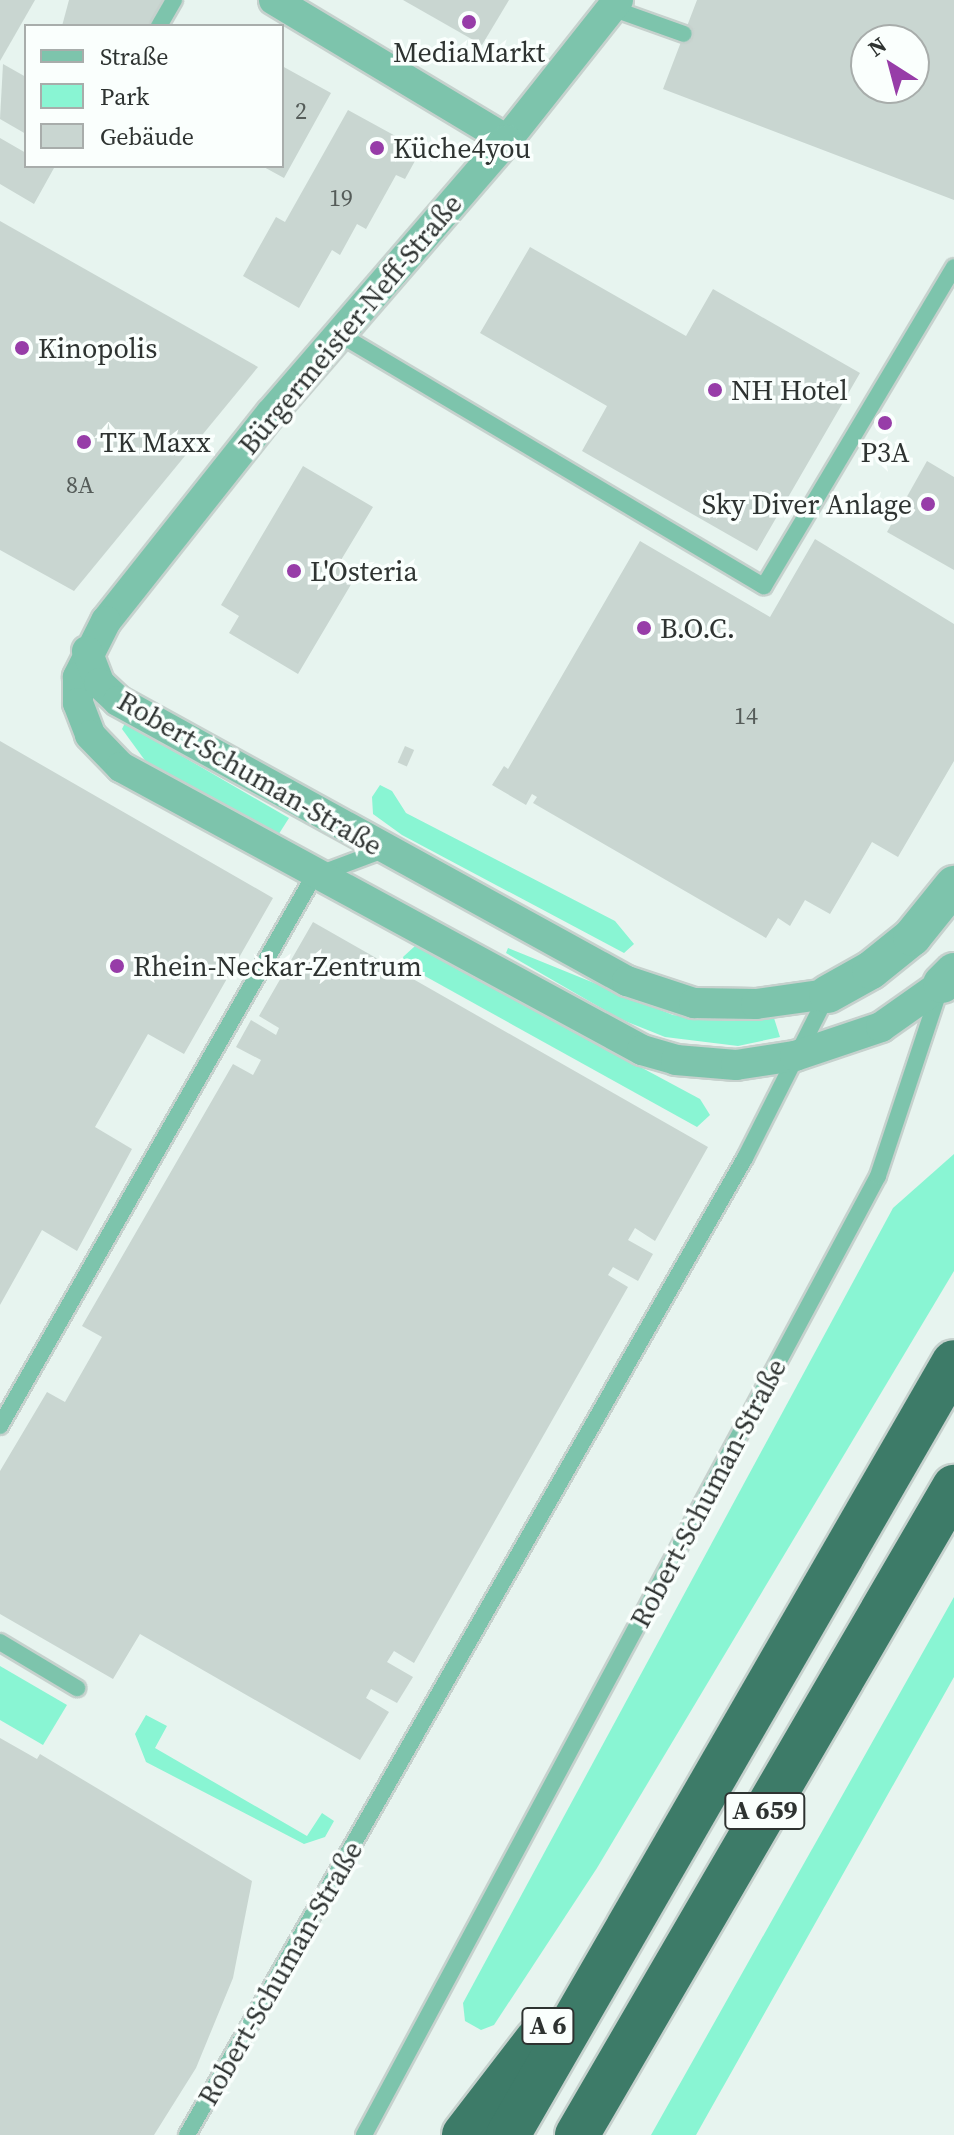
<!DOCTYPE html>
<meta charset="utf-8">
<style>
body{margin:0}
#map{position:relative;width:954px;height:2135px;overflow:hidden;background:#e7f4ef;font-family:"Source Serif 4",serif}
div>[style]{position:absolute}
.green>*{inset:0;background:#89f5d3}
.building>*{inset:0;background:#c9d6d1;transform-origin:0 0}
.roads{filter:drop-shadow(2px 0 #c6d1cd) drop-shadow(-2px 0 #c6d1cd) drop-shadow(0 2px #c6d1cd) drop-shadow(0 -2px #c6d1cd)}
.service>*{height:16px;margin:-8px;padding:0 8px;transform-origin:8px;border-radius:8px;background:#7dc4ac}
.minor>*{height:30px;margin:-15px;padding:0 15px;transform-origin:15px;border-radius:15px;background:#7dc4ac}
.tertiary>*{height:38px;margin:-19px;padding:0 19px;transform-origin:19px;border-radius:19px;background:#7dc4ac}
.motorway>*{height:44px;margin:-22px;padding:0 22px;transform-origin:22px;border-radius:22px;background:#3d7b68}
.dots>*{width:22px;height:22px;translate:-50% -50%;box-sizing:border-box;border:4px solid #fafffd;border-radius:50%}
span{translate:-50% -50%;white-space:nowrap;text-align:center;line-height:1.15;-webkit-text-stroke:7px #fafffd;paint-order:stroke}
.number-label{font-size:24px;color:#555c59}
.number-label span{-webkit-text-stroke-width:0}
.shield-label span{padding:2px 6px;background:#fafffd;border:2px solid;border-radius:6px;-webkit-text-stroke-width:0}
.shield-label{font-size:26px;color:#2e3331;font-weight:700}
.poi-label{font-size:28px;color:#2e3331}
.left{translate:0 -50%;text-align:left}
.right{translate:-100% -50%;text-align:right}
.street-label{font-size:28px;color:#2e3331}
.legend{position:absolute;left:24px;top:24px;width:260px;height:144px;box-sizing:border-box;background:#fafffd;border:2px solid #a8adab;margin:0;padding:10px 14px;list-style:none;font-size:24px;color:#2e3331}
.legend li{display:flex;align-items:center;gap:16px;height:40px}
.legend b{width:40px;border:2px solid #a8adab}
.north{position:absolute;left:850px;top:24px;width:80px;height:80px;box-sizing:border-box;background:#fafffd;border:2px solid #a8adab;border-radius:50%;rotate:324deg;font-size:22px;font-weight:700;line-height:32px;text-align:center;color:#2e3331}
.north::after{content:'';display:block;margin:auto;width:28px;height:36px;background:#973da8;clip-path:polygon(50% 0,100% 100%,50% 72%,0 100%)}
</style>
<div id="map">
<div class="green">
<div style="clip-path:polygon(125px 723px,289px 818px,275px 840px,152px 770px,122px 729px)"></div>
<div style="clip-path:polygon(380px 785px,392px 791px,406px 813px,615px 921px,634px 944px,624px 953px,402px 835px,373px 814px,372px 797px)"></div>
<div style="clip-path:polygon(415px 946px,700px 1099px,710px 1115px,697px 1127px,405px 965px,403px 957px)"></div>
<div style="clip-path:polygon(508px 948px,673px 1015px,732px 1021px,774px 1018px,780px 1037px,738px 1046px,665px 1037px,620px 1019px,506px 953px)"></div>
<div style="clip-path:polygon(954px 1154px,954px 1271px,597px 1868px,494px 2025px,481px 2030px,465px 2021px,463px 2003px,893px 1208px)"></div>
<div style="clip-path:polygon(954px 1597px,954px 1677px,696px 2135px,651px 2135px)"></div>
<div style="clip-path:polygon(0 1666px,67px 1705px,43px 1745px,0 1720px)"></div>
<div style="clip-path:polygon(146px 1715px,167px 1726px,155px 1748px,307px 1836px,322px 1813px,334px 1821px,325px 1837px,304px 1844px,146px 1762px,135px 1734px)"></div>
</div>
<div class="building">
<div style="clip-path:polygon(0 0,35px 0,0 61px)"></div>
<div style="clip-path:polygon(69px 0,166px 0,151px 26px,62px 26px)"></div>
<div style="clip-path:polygon(403px 0,509px 0,482px 45px)"></div>
<div style="clip-path:polygon(evenodd,697px 0,954px 0,954px 200px,663px 89px,697px 0,866px 40px,914px 40px,914px 88px,866px 88px,866px 40px)"></div>
<div style="clip-path:polygon(3px 64px,26px 77px,26px 134px,0 119px)"></div>
<div style="clip-path:polygon(282px 66px,331px 93px,284px 178px,262px 166px,282px 166px)"></div>
<div style="clip-path:polygon(348px 110px,421px 150px,405px 179px,396px 175px,366px 229px,357px 224px,340px 255px,332px 250px,299px 308px,243px 276px,276px 217px,285px 222px)"></div>
<div style="clip-path:polygon(0 138px,26px 153px,26px 166px,54px 168px,34px 204px,0 184px)"></div>
<div style="clip-path:polygon(0 221px,258px 367px,74px 591px,0 550px)"></div>
<div style="clip-path:polygon(530px 247px,686px 336px,713px 289px,860px 373px,757px 551px,582px 451px,607px 406px,480px 333px)"></div>
<div style="clip-path:polygon(927px 461px,954px 477px,954px 570px,887px 532px)"></div>
<div style="clip-path:polygon(303px 466px,373px 507px,338px 565px,356px 576px,298px 674px,229px 633px,239px 616px,221px 605px)"></div>
<div style="clip-path:polygon(815px 539px,954px 624px,954px 761px,898px 857px,872px 842px,830px 914px,805px 900px,790px 926px,778px 918px,766px 938px,533px 803px,537px 797px,532px 794px,526px 805px,492px 785px,504px 766px,508px 769px,640px 541px,770px 617px)"></div>
<div style="clip-path:polygon(0 741px,273px 898px,184px 1054px,148px 1034px,95px 1127px,132px 1149px,77px 1251px,42px 1230px,0 1305px)"></div>
<div style="left:405px;top:746px;width:10px;height:18px;rotate:24deg"></div>
<div style="clip-path:polygon(313px 922px,708px 1147px,655px 1241px,635px 1228px,628px 1240px,653px 1254px,638px 1281px,613px 1267px,608px 1275px,628px 1287px,414px 1663px,394px 1651px,387px 1662px,413px 1677px,397px 1703px,371px 1689px,366px 1698px,389px 1712px,360px 1760px,140px 1634px,113px 1679px,0 1614px,0 1471px,47px 1392px,65px 1402px,102px 1337px,82px 1326px,233px 1064px,253px 1075px,261px 1060px,236px 1047px,251px 1020px,276px 1035px,279px 1028px,259px 1016px)"></div>
<div style="clip-path:polygon(0 1738px,37px 1759px,40px 1754px,252px 1881px,233px 1978px,196px 2068px,154px 2135px,0 2135px)"></div>
</div>
<div class="roads">
<div class="service">
<div style="left:611px;top:8px;width:77px;rotate:19.6deg"></div>
<div style="left:159px;top:26px;width:30px;rotate:-60deg"></div>
<div style="left:339px;top:334px;width:494px;rotate:30.7deg"></div>
<div style="left:764px;top:586px;width:371px;rotate:-59.2deg"></div>
<div style="left:0;top:1426px;width:633px;rotate:-60.28deg"></div>
<div style="left:314px;top:876px;width:74px;rotate:-20.6deg"></div>
<div style="left:0;top:1642px;width:90px;rotate:30.9deg"></div>
<div style="left:187px;top:2135px;width:1125px;rotate:-60.27deg"></div>
<div style="left:745px;top:1158px;width:184px;rotate:-63.2deg"></div>
<div style="left:364px;top:2135px;width:1088px;rotate:-61.81deg"></div>
<div style="left:878px;top:1176px;width:198px;rotate:-71.7deg"></div>
</div>
<div class="minor">
<div style="left:274px;top:0;width:272px;rotate:31deg"></div>
<div style="left:618px;top:0;width:179px;rotate:128.4deg"></div>
<div style="left:507px;top:140px;width:361px;rotate:130.8deg"></div>
<div style="left:271px;top:413px;width:265px;rotate:128.4deg"></div>
<div style="left:106px;top:621px;width:63px;rotate:116.6deg"></div>
<div style="left:78px;top:677px;width:26px;rotate:90deg"></div>
<div style="left:78px;top:703px;width:34px;rotate:69deg"></div>
<div style="left:90px;top:735px;width:45px;rotate:45.9deg"></div>
<div style="left:121px;top:767px;width:593px;rotate:28.51deg"></div>
<div style="left:642px;top:1050px;width:35px;rotate:16deg"></div>
<div style="left:676px;top:1060px;width:60px;rotate:4.8deg"></div>
<div style="left:736px;top:1065px;width:60px;rotate:-8.7deg"></div>
<div style="left:795px;top:1056px;width:91px;rotate:-18.6deg"></div>
<div style="left:881px;top:1027px;width:75px;rotate:-35.2deg"></div>
<div style="left:87px;top:651px;width:34px;rotate:69deg"></div>
<div style="left:99px;top:683px;width:26px;rotate:43deg"></div>
<div style="left:118px;top:701px;width:581px;rotate:28.82deg"></div>
<div style="left:627px;top:981px;width:71px;rotate:18.2deg"></div>
<div style="left:694px;top:1003px;width:62px;rotate:0.9deg"></div>
<div style="left:756px;top:1004px;width:73px;rotate:-7.9deg"></div>
</div>
<div class="tertiary">
<div style="left:942px;top:984px;width:17px;rotate:-45deg"></div>
<div style="left:828px;top:994px;width:49px;rotate:-29.2deg"></div>
<div style="left:871px;top:970px;width:53px;rotate:-38.8deg"></div>
<div style="left:912px;top:937px;width:67px;rotate:-51.1deg"></div>
</div>
<div class="motorway">
<div style="left:464px;top:2135px;width:120px;rotate:-52.5deg"></div>
<div style="left:508px;top:2135px;width:892px;rotate:-60.02deg"></div>
<div style="left:577px;top:2135px;width:750px;rotate:-59.81deg"></div>
</div>
</div>
<div class="dots">
<div style="left:469px;top:22px;background:#973da8"></div>
<div style="left:377px;top:148px;background:#973da8"></div>
<div style="left:22px;top:348px;background:#973da8"></div>
<div style="left:715px;top:390px;background:#973da8"></div>
<div style="left:885px;top:423px;background:#973da8"></div>
<div style="left:84px;top:442px;background:#973da8"></div>
<div style="left:928px;top:504px;background:#973da8"></div>
<div style="left:294px;top:571px;background:#973da8"></div>
<div style="left:644px;top:628px;background:#973da8"></div>
<div style="left:117px;top:966px;background:#973da8"></div>
</div>
<div class="number-label">
<span style="left:301px;top:111px">2</span>
<span style="left:341px;top:198px">19</span>
<span style="left:80px;top:485px">8A</span>
<span style="left:746px;top:716px">14</span>
</div>
<div class="shield-label">
<span style="left:765px;top:1811px">A 659</span>
<span style="left:548px;top:2026px">A 6</span>
</div>
<div class="poi-label">
<span style="left:469px;top:52px">MediaMarkt</span>
<span class="left" style="left:393px;top:148px">Küche4you</span>
<span class="left" style="left:38px;top:348px">Kinopolis</span>
<span class="left" style="left:731px;top:390px">NH Hotel</span>
<span class="left" style="left:100px;top:442px">TK Maxx</span>
<span style="left:885px;top:452px">P3A</span>
<span class="right" style="left:912px;top:504px">Sky Diver Anlage</span>
<span class="left" style="left:310px;top:571px">L'Osteria</span>
<span class="left" style="left:660px;top:628px">B.O.C.</span>
<span class="left" style="left:133px;top:966px">Rhein-Neckar-Zentrum</span>
</div>
<div class="street-label">
<span style="left:350px;top:324px;rotate:-50deg">Bürgermeister-Neff-Straße</span>
<span style="left:250px;top:773px;rotate:30deg">Robert-Schuman-Straße</span>
<span style="left:708px;top:1493px;rotate:-62deg">Robert-Schuman-Straße</span>
<span style="left:280px;top:1973px;rotate:-60deg">Robert-Schuman-Straße</span>
</div>
<ul class="legend">
<li><b style="height:10px;background:#7dc4ac"></b>Straße</li>
<li><b style="height:22px;background:#89f5d3"></b>Park</li>
<li><b style="height:22px;background:#c9d6d1"></b>Gebäude</li>
</ul>
<div class="north">N</div>
</div>
